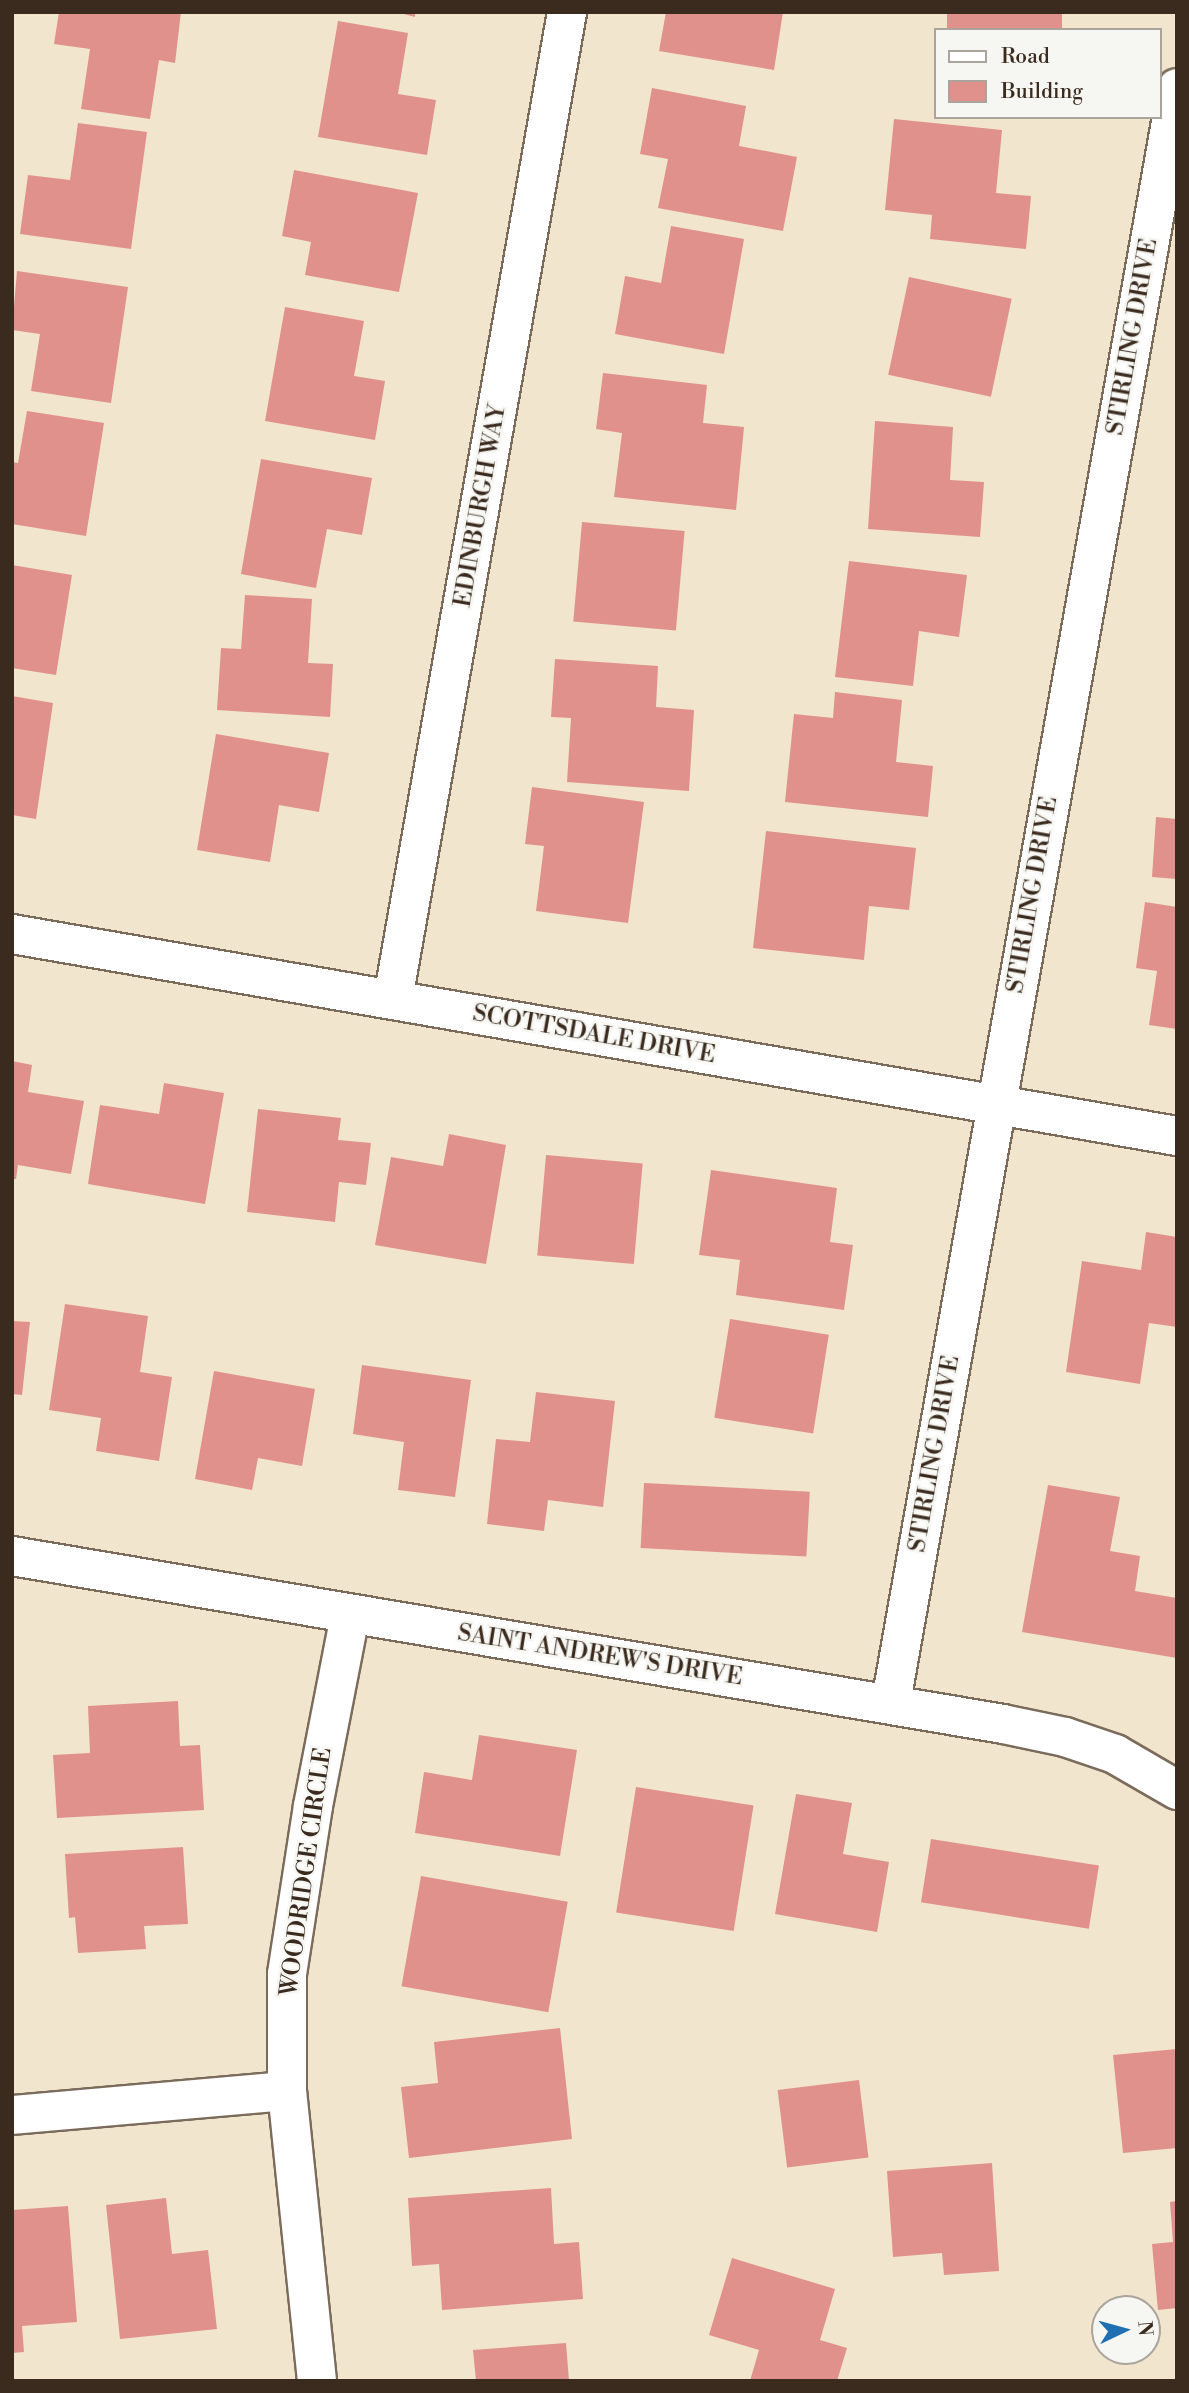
<!DOCTYPE html>
<style>
body{margin:0}
#map{position:relative;width:1189px;height:2393px;overflow:hidden;background:#f1e5cd;font-family:"Libre Bodoni",serif}
div>[style]{position:absolute}
.building>*{inset:0;background:#e1918b;transform-origin:0 0}
.roads{filter:drop-shadow(2px 0 #7b6b5b) drop-shadow(-2px 0 #7b6b5b) drop-shadow(0 2px #7b6b5b) drop-shadow(0 -2px #7b6b5b)}
.minor>*{height:38px;margin:-19px;padding:0 19px;transform-origin:19px;border-radius:19px;background:#fff}
span{translate:-50% -50%;white-space:nowrap;text-align:center;line-height:1.15;-webkit-text-stroke:5px #f6f6f2;paint-order:stroke}
.street-label{font-size:24px;color:#3b2a1e}
.frame{position:absolute;inset:0;border:14px solid #3b2a1e;pointer-events:none}
.legend{position:absolute;left:934px;top:28px;width:228px;height:91px;box-sizing:border-box;background:#f6f6f2;border:2px solid #aba49d;margin:0;padding:9px 12px;list-style:none;font-size:21px;color:#3b2a1e}
.legend li{display:flex;align-items:center;gap:14px;height:35px}
.legend b{width:35px;border:2px solid #aba49d}
.north{position:absolute;left:1091px;top:2295px;width:70px;height:70px;box-sizing:border-box;background:#f6f6f2;border:2px solid #aba49d;border-radius:50%;rotate:85deg;font-size:19px;font-weight:700;line-height:28px;text-align:center;color:#3b2a1e}
.north::after{content:'';display:block;margin:auto;width:24px;height:32px;background:#1f6fb2;clip-path:polygon(50% 0,100% 100%,50% 72%,0 100%)}
</style>
<div id="map">
<div class="building">
<div style="clip-path:polygon(59px 12px,181px 12px,175px 63px,159px 60px,150px 119px,81px 109px,90px 49px,54px 44px)"></div>
<div style="clip-path:polygon(396px 12px,415px 12px,415px 17px)"></div>
<div style="clip-path:polygon(666px 12px,783px 12px,774px 70px,659px 51px)"></div>
<div style="left:947px;top:12px;width:115px;height:18px"></div>
<div style="clip-path:polygon(338px 21px,408px 33px,398px 94px,436px 100px,427px 155px,318px 137px)"></div>
<div style="clip-path:polygon(652px 88px,746px 106px,739px 146px,797px 157px,783px 231px,658px 208px,668px 159px,640px 154px)"></div>
<div style="clip-path:polygon(894px 119px,1002px 130px,996px 193px,1031px 196px,1026px 249px,930px 239px,932px 215px,885px 210px)"></div>
<div style="clip-path:polygon(78px 123px,147px 132px,131px 249px,20px 234px,28px 175px,70px 180px)"></div>
<div style="clip-path:polygon(294px 170px,418px 193px,399px 292px,305px 275px,311px 242px,282px 236px)"></div>
<div style="clip-path:polygon(671px 226px,744px 239px,724px 354px,615px 334px,625px 276px,661px 283px)"></div>
<div style="clip-path:polygon(17px 271px,128px 287px,111px 403px,31px 391px,40px 334px,12px 330px)"></div>
<div style="left:909px;top:277px;width:105px;height:100px;rotate:12deg"></div>
<div style="clip-path:polygon(285px 307px,364px 321px,354px 376px,385px 381px,375px 440px,265px 421px)"></div>
<div style="clip-path:polygon(603px 373px,707px 385px,703px 423px,744px 427px,736px 510px,614px 497px,622px 433px,596px 429px)"></div>
<div style="clip-path:polygon(27px 411px,104px 423px,86px 536px,12px 524px,12px 462px,18px 463px)"></div>
<div style="clip-path:polygon(875px 421px,953px 427px,950px 480px,984px 482px,980px 537px,868px 529px)"></div>
<div style="clip-path:polygon(261px 459px,372px 478px,362px 535px,327px 529px,316px 588px,241px 574px)"></div>
<div style="left:582px;top:522px;width:103px;height:100px;rotate:5deg"></div>
<div style="clip-path:polygon(849px 561px,967px 575px,959px 637px,919px 631px,913px 686px,835px 677px)"></div>
<div style="clip-path:polygon(12px 565px,72px 575px,56px 675px,12px 668px)"></div>
<div style="clip-path:polygon(245px 595px,312px 599px,308px 663px,333px 664px,330px 717px,217px 710px,221px 648px,241px 649px)"></div>
<div style="clip-path:polygon(555px 659px,658px 666px,656px 707px,694px 710px,689px 791px,567px 782px,571px 718px,551px 717px)"></div>
<div style="clip-path:polygon(835px 692px,902px 700px,896px 762px,933px 766px,928px 817px,785px 802px,794px 714px,833px 718px)"></div>
<div style="clip-path:polygon(12px 696px,53px 703px,36px 819px,12px 815px)"></div>
<div style="clip-path:polygon(216px 734px,329px 753px,319px 812px,279px 805px,270px 862px,197px 850px)"></div>
<div style="clip-path:polygon(532px 787px,644px 802px,628px 923px,536px 911px,544px 846px,525px 844px)"></div>
<div style="clip-path:polygon(1156px 817px,1177px 819px,1177px 879px,1152px 877px)"></div>
<div style="clip-path:polygon(766px 831px,916px 848px,909px 910px,869px 906px,864px 960px,753px 948px)"></div>
<div style="clip-path:polygon(1145px 902px,1177px 907px,1177px 1029px,1149px 1025px,1157px 971px,1136px 968px)"></div>
<div style="clip-path:polygon(12px 1061px,32px 1065px,28px 1092px,84px 1101px,71px 1174px,18px 1165px,16px 1179px,12px 1179px)"></div>
<div style="clip-path:polygon(164px 1083px,224px 1093px,205px 1204px,88px 1184px,100px 1105px,159px 1114px)"></div>
<div style="clip-path:polygon(258px 1109px,341px 1118px,338px 1140px,371px 1143px,366px 1185px,339px 1182px,335px 1222px,247px 1212px)"></div>
<div style="clip-path:polygon(449px 1134px,506px 1145px,486px 1264px,375px 1245px,391px 1157px,443px 1166px)"></div>
<div style="left:546px;top:1155px;width:97px;height:101px;rotate:5deg"></div>
<div style="clip-path:polygon(711px 1170px,837px 1188px,830px 1242px,853px 1245px,844px 1310px,736px 1295px,740px 1260px,699px 1255px)"></div>
<div style="clip-path:polygon(1146px 1232px,1177px 1237px,1177px 1327px,1149px 1323px,1140px 1384px,1066px 1372px,1082px 1261px,1141px 1270px)"></div>
<div style="clip-path:polygon(65px 1304px,148px 1316px,140px 1372px,172px 1377px,159px 1461px,96px 1451px,101px 1418px,49px 1410px)"></div>
<div style="left:730px;top:1319px;width:100px;height:100px;rotate:9deg"></div>
<div style="clip-path:polygon(12px 1321px,30px 1322px,22px 1395px,12px 1394px)"></div>
<div style="clip-path:polygon(362px 1365px,471px 1380px,455px 1497px,398px 1490px,404px 1442px,353px 1434px)"></div>
<div style="clip-path:polygon(214px 1371px,315px 1389px,302px 1466px,258px 1458px,252px 1490px,195px 1479px)"></div>
<div style="clip-path:polygon(536px 1392px,615px 1401px,603px 1507px,548px 1500px,544px 1531px,487px 1524px,496px 1439px,530px 1442px)"></div>
<div style="left:644px;top:1483px;width:166px;height:65px;rotate:3deg"></div>
<div style="clip-path:polygon(1048px 1485px,1120px 1497px,1110px 1551px,1140px 1556px,1135px 1591px,1177px 1598px,1177px 1658px,1022px 1632px)"></div>
<div style="clip-path:polygon(178px 1701px,180px 1746px,200px 1745px,204px 1810px,57px 1818px,53px 1755px,90px 1753px,88px 1706px)"></div>
<div style="clip-path:polygon(479px 1735px,577px 1750px,560px 1856px,415px 1833px,424px 1772px,472px 1780px)"></div>
<div style="left:636px;top:1787px;width:119px;height:127px;rotate:9deg"></div>
<div style="clip-path:polygon(796px 1794px,852px 1803px,843px 1854px,889px 1862px,877px 1932px,775px 1914px)"></div>
<div style="left:931px;top:1839px;width:170px;height:64px;rotate:9deg"></div>
<div style="clip-path:polygon(183px 1847px,188px 1924px,144px 1926px,146px 1949px,78px 1953px,75px 1917px,69px 1918px,65px 1854px)"></div>
<div style="left:421px;top:1876px;width:149px;height:112px;rotate:10deg"></div>
<div style="clip-path:polygon(560px 2028px,572px 2139px,409px 2158px,401px 2087px,438px 2083px,434px 2042px)"></div>
<div style="clip-path:polygon(1177px 2049px,1177px 2148px,1123px 2153px,1113px 2055px)"></div>
<div style="left:859px;top:2080px;width:78px;height:82px;rotate:83deg"></div>
<div style="clip-path:polygon(992px 2163px,999px 2271px,944px 2275px,942px 2253px,893px 2257px,887px 2171px)"></div>
<div style="clip-path:polygon(551px 2188px,554px 2244px,579px 2242px,583px 2299px,442px 2310px,439px 2264px,412px 2266px,408px 2198px)"></div>
<div style="clip-path:polygon(166px 2198px,172px 2254px,208px 2250px,217px 2329px,120px 2339px,106px 2205px)"></div>
<div style="clip-path:polygon(1177px 2201px,1177px 2308px,1158px 2310px,1152px 2244px,1173px 2242px,1170px 2202px)"></div>
<div style="clip-path:polygon(68px 2206px,77px 2322px,22px 2326px,24px 2352px,12px 2353px,12px 2210px)"></div>
<div style="clip-path:polygon(732px 2258px,835px 2289px,820px 2340px,847px 2348px,837px 2381px,750px 2381px,759px 2350px,709px 2335px)"></div>
<div style="clip-path:polygon(566px 2343px,569px 2381px,476px 2381px,473px 2350px)"></div>
</div>
<div class="roads">
<div class="minor">
<div style="left:12px;top:934px;width:1182px;rotate:9.84deg"></div>
<div style="left:393px;top:999px;width:1002px;rotate:-80deg"></div>
<div style="left:12px;top:1556px;width:1005px;rotate:9.62deg"></div>
<div style="left:1003px;top:1724px;width:63px;rotate:11.8deg"></div>
<div style="left:1065px;top:1737px;width:53px;rotate:18.8deg"></div>
<div style="left:1115px;top:1754px;width:72px;rotate:30.1deg"></div>
<div style="left:891px;top:1702px;width:1639px;rotate:-79.95deg"></div>
<div style="left:12px;top:2115px;width:276px;rotate:-5deg"></div>
<div style="left:317px;top:2381px;width:292px;rotate:-95.9deg"></div>
<div style="left:287px;top:2091px;width:117px;rotate:-90deg"></div>
<div style="left:287px;top:1974px;width:170px;rotate:-81.2deg"></div>
<div style="left:313px;top:1806px;width:195px;rotate:-79deg"></div>
</div>
</div>
<div class="street-label">
<span style="left:1133px;top:337px;rotate:-80deg">STIRLING DRIVE</span>
<span style="left:481px;top:506px;rotate:-80deg">EDINBURGH WAY</span>
<span style="left:1033px;top:895px;rotate:-80deg">STIRLING DRIVE</span>
<span style="left:594px;top:1035px;rotate:10deg">SCOTTSDALE DRIVE</span>
<span style="left:935px;top:1454px;rotate:-80deg">STIRLING DRIVE</span>
<span style="left:600px;top:1656px;rotate:9deg">SAINT ANDREW'S DRIVE</span>
<span style="left:307px;top:1872px;rotate:-82deg">WOODRIDGE CIRCLE</span>
</div>
<div class="frame"></div>
<ul class="legend">
<li><b style="height:9px;background:#fff"></b>Road</li>
<li><b style="height:19px;background:#e1918b"></b>Building</li>
</ul>
<div class="north">N</div>
</div>
